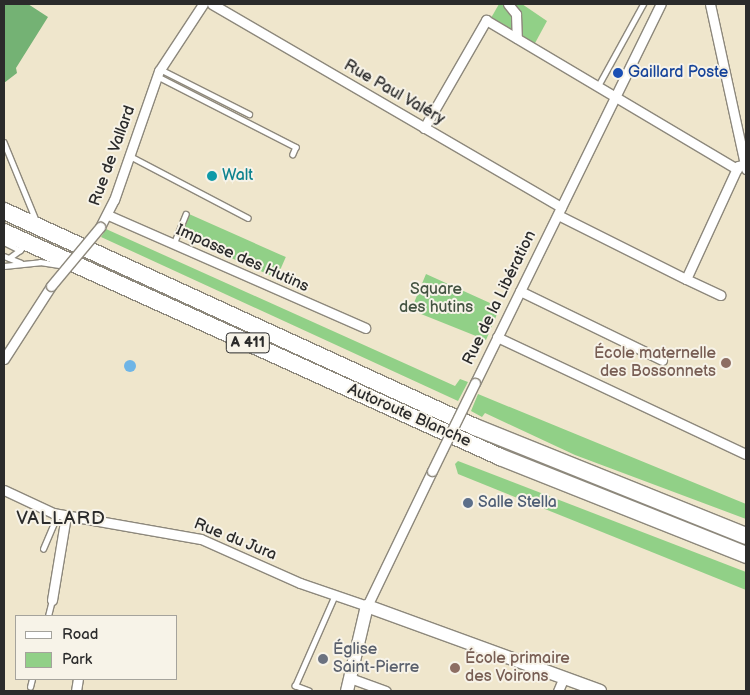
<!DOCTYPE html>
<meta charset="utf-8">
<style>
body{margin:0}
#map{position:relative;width:750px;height:695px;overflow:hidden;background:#efe6cc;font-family:"Balsamiq Sans",sans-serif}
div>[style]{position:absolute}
.green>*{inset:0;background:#91d087;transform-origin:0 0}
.forest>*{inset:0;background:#74b274}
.water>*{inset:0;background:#6fb5e6}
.round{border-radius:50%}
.roads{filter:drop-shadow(1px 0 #8d887c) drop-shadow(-1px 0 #8d887c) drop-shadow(0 1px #8d887c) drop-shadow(0 -1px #8d887c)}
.lane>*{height:4.5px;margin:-2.25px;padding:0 2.25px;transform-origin:2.25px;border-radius:2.25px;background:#fff}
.street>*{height:9px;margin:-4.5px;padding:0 4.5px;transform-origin:4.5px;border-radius:4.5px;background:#fff}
.secondary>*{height:12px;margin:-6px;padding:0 6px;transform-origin:6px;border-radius:6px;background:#fff}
.highway>*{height:16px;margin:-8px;padding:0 8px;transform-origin:8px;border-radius:8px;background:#fff}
.bridges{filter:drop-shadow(1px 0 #8d887c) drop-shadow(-1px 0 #8d887c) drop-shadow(0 1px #8d887c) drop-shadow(0 -1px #8d887c)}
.street-bridge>*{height:9px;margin:-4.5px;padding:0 4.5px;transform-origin:4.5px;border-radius:4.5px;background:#fff}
.dots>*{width:14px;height:14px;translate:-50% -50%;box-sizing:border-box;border:2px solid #f7f3e8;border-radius:50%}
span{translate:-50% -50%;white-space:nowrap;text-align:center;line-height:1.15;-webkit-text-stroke:4px #f7f3e8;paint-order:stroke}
.shield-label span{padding:1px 4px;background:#f7f3e8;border:1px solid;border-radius:4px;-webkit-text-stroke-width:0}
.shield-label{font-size:15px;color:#2b2b2b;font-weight:700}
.transit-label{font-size:16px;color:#164399}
.left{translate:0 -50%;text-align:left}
.street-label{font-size:16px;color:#2b2b2b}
.culture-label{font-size:16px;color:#0d838f}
.park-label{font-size:16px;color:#445442}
.education-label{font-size:16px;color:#785e54}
.right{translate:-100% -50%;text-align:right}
.service-label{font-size:16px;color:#4e5e75}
.worship-label{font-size:16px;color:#5b616d}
.quarter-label{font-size:19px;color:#2b2b2b;letter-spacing:1px}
.frame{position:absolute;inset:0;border:5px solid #2b2b2b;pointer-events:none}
.legend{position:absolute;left:15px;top:615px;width:162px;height:65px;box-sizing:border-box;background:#f7f3e8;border:1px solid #a5a39c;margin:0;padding:6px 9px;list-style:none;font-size:15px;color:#2b2b2b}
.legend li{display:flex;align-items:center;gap:10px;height:25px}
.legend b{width:25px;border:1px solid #a5a39c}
</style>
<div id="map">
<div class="green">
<div style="clip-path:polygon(499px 4px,522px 4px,547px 21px,534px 45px,491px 18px)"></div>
<div style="left:189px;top:214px;width:106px;height:23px;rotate:24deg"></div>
<div style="clip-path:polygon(106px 229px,455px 386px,460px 379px,468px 382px,458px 401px,101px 237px)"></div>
<div style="clip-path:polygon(426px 274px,490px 303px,489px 307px,498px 312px,486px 340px,411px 310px)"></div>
<div style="clip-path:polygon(478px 394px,746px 504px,746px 519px,575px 455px,485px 413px,482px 417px,471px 411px)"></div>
<div style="clip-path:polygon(458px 461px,746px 572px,746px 590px,458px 474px,455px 464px)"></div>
</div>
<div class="forest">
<div style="clip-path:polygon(4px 4px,28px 4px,48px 17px,16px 68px,17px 73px,4px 83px)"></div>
</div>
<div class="water">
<div class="round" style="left:124px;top:360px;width:12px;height:12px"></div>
</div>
<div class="roads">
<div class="lane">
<div style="left:160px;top:69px;width:100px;rotate:26.8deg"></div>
<div style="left:157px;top:76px;width:156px;rotate:27.1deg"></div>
<div style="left:296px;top:147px;width:8px;rotate:113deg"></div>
<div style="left:598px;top:86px;width:94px;rotate:-61.2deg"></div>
<div style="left:4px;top:142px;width:84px;rotate:67.7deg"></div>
<div style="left:130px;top:156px;width:133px;rotate:27.7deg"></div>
<div style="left:4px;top:242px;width:18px;rotate:27deg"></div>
<div style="left:20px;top:250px;width:6px;rotate:-51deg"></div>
<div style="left:174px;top:243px;width:31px;rotate:-68deg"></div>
<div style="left:4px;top:256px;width:18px;rotate:22deg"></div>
<div style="left:9px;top:258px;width:14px;rotate:-36deg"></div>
<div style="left:4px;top:266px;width:36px;rotate:-6deg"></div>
<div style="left:40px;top:262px;width:24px;rotate:9deg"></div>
<div style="left:43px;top:549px;width:38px;rotate:-67deg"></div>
<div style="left:48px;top:616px;width:16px;rotate:-76deg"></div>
<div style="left:30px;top:687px;width:8px;rotate:-76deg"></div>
<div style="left:309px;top:691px;width:15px;rotate:-160deg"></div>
<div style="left:295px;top:686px;width:99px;rotate:-66.3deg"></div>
</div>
<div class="street">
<div style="left:212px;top:4px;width:404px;rotate:30.2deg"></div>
<div style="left:508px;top:4px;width:13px;rotate:51deg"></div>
<div style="left:516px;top:14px;width:24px;rotate:88deg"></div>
<div style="left:710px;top:4px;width:169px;rotate:77.7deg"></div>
<div style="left:424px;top:128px;width:125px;rotate:-60.1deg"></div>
<div style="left:486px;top:20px;width:292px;rotate:30.7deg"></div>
<div style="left:108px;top:215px;width:281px;rotate:23.7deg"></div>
<div style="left:558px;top:215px;width:143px;rotate:26.6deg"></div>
<div style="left:686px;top:279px;width:124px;rotate:-65.3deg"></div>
<div style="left:738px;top:166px;width:7px;rotate:-16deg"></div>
<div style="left:100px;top:227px;width:30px;rotate:-63deg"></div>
<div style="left:114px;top:200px;width:137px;rotate:-70.8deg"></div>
<div style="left:159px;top:71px;width:80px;rotate:-56.7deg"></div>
<div style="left:686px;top:279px;width:38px;rotate:25deg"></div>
<div style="left:520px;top:291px;width:158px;rotate:25.9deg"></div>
<div style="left:497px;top:337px;width:275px;rotate:25.2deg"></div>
<div style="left:4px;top:359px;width:87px;rotate:-57.2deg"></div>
<div style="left:475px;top:383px;width:422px;rotate:-63.9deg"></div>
<div style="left:4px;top:490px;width:54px;rotate:25.1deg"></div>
<div style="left:53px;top:513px;width:150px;rotate:10deg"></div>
<div style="left:201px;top:539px;width:108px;rotate:24deg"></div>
<div style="left:300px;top:583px;width:71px;rotate:18.9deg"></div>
<div style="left:367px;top:606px;width:150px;rotate:-64.3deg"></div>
<div style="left:52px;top:600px;width:86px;rotate:-80.6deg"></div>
<div style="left:350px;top:678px;width:38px;rotate:20deg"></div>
<div style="left:76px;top:691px;width:12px;rotate:-81deg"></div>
<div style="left:558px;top:691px;width:15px;rotate:-67deg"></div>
</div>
<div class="secondary">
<div style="left:347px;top:691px;width:87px;rotate:-76.8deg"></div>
<div style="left:367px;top:606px;width:248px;rotate:20deg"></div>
</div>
<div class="highway">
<div style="left:4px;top:211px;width:518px;rotate:24.64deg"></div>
<div style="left:475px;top:427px;width:292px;rotate:21.9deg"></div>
<div style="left:4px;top:232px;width:545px;rotate:24.4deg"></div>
<div style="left:500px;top:457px;width:265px;rotate:21.7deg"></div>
</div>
</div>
<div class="bridges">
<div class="street-bridge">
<div style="left:51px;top:286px;width:77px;rotate:-50.3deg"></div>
<div style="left:432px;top:471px;width:98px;rotate:-64deg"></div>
</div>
</div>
<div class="dots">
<div style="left:618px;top:73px;background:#1a4fb4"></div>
<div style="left:212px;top:176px;background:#0f9aa8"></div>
<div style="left:726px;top:363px;background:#8d6e63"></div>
<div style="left:468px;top:503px;background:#5c6f8a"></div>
<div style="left:323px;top:659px;background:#6b7280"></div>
<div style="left:455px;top:668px;background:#8d6e63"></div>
</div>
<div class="shield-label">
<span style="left:248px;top:343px">A 411</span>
</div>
<div class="transit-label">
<span class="left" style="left:628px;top:73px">Gaillard Poste</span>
</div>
<div class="street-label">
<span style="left:394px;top:93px;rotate:30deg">Rue Paul Valéry</span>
<span style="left:113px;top:156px;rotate:-70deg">Rue de Vallard</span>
<span style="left:242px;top:259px;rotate:24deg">Impasse des Hutins</span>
<span style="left:500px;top:298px;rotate:-64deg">Rue de la Libération</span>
<span style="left:409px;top:416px;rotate:24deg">Autoroute Blanche</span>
<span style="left:235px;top:540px;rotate:22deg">Rue du Jura</span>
</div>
<div class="culture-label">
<span class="left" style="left:222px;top:176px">Walt</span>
</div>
<div class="park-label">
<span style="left:436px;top:299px">Square<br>des hutins</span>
</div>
<div class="education-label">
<span class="right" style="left:716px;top:363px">École maternelle<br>des Bossonnets</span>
<span class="left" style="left:465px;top:668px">École primaire<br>des Voirons</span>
</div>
<div class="service-label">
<span class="left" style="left:478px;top:503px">Salle Stella</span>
</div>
<div class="worship-label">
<span class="left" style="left:333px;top:659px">Église<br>Saint-Pierre</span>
</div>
<div class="quarter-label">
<span style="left:61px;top:519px">VALLARD</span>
</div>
<div class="frame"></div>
<ul class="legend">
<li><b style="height:6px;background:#fff"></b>Road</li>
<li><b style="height:14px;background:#91d087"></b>Park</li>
</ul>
</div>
